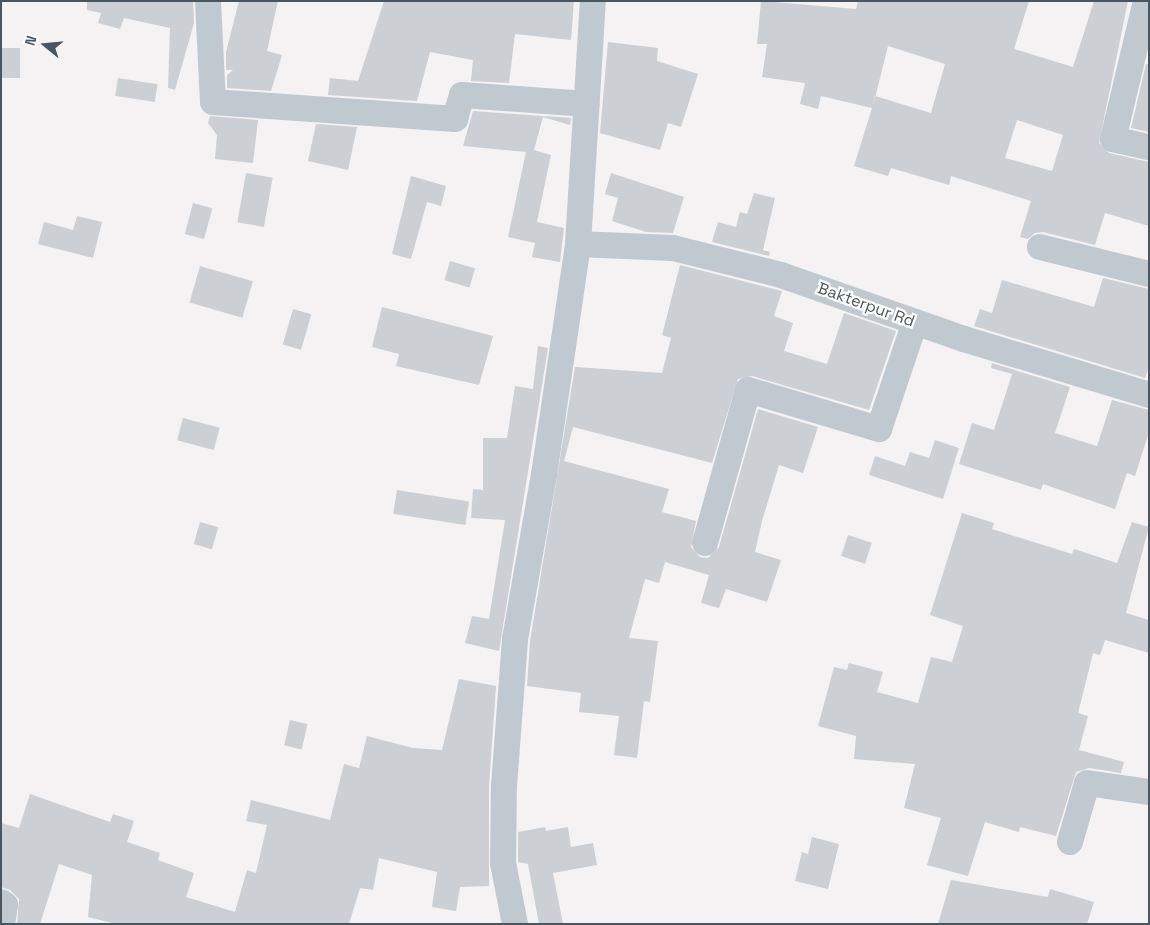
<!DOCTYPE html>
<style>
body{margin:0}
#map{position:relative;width:1150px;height:925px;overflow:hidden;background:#f4f2f2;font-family:"Space Grotesk",sans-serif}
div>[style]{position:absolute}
.building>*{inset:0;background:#cccfd4;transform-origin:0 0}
.minor>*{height:26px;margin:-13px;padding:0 13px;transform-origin:13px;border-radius:13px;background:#c0c9d0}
span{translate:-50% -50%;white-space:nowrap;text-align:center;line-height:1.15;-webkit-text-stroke:4.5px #fff;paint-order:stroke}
.street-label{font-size:16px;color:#49565f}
.frame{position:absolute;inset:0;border:2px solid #49565f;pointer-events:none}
.north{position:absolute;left:20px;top:20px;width:50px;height:50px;-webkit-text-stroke:4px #fff;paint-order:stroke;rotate:287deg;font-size:14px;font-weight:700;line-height:20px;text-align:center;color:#49565f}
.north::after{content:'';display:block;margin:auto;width:18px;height:22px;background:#49565f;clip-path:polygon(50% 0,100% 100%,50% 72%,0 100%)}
</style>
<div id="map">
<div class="building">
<div style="clip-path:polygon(87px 1px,193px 1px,194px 23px,175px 90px,168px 88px,170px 28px,124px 18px,120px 29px,98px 23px,101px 13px,87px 10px)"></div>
<div style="clip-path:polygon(239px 1px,278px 1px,267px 51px,282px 55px,271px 91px,227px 88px,227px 75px,233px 70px,226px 70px,226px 52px)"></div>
<div style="clip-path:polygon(384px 1px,574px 1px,571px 40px,515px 34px,509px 83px,471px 81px,473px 60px,430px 52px,417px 101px,328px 95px,330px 78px,358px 81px)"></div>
<div style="clip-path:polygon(evenodd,761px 1px,856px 9px,858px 1px,1029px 1px,1014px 49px,1073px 67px,1094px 1px,1128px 1px,1099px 143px,1109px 153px,1149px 162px,1149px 226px,1105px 213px,1095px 245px,1043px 232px,1035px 233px,1028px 239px,1020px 237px,1031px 201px,951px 176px,949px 185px,891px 168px,888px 176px,854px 166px,872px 108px,821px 96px,818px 109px,800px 104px,805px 83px,762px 77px,767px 44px,757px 44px,761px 1px,888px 46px,945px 64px,931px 113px,875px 96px,873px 106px,888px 46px,761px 1px,1017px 120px,1063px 135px,1052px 171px,1005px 158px,1017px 120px)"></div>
<div style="clip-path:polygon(608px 42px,658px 48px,657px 61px,698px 74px,681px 127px,668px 123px,660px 150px,600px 133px)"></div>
<div style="left:1px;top:48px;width:19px;height:30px"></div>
<div style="clip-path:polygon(1146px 64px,1149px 65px,1149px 132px,1131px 128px)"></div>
<div style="left:118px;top:78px;width:40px;height:18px;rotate:9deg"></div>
<div style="clip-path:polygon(473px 111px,571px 118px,570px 125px,543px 117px,534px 150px,551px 155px,537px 222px,564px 228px,560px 262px,532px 257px,535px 243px,508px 237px,526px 152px,463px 146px)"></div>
<div style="clip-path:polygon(210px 116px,258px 120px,253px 163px,215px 159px,217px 135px,208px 123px)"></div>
<div style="clip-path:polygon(316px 124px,357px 127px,348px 170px,308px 161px)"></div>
<div style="left:246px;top:173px;width:27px;height:50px;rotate:10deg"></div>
<div style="clip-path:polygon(611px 173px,684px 197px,673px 233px,646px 232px,612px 221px,618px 198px,605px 194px)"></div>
<div style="clip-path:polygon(411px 176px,446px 186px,441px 206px,427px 202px,411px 259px,392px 254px)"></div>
<div style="clip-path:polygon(754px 193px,775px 198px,763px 250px,770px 252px,769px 256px,712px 242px,718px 222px,736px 227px,740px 212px,747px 214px)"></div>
<div style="left:193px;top:203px;width:20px;height:32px;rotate:15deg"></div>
<div style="clip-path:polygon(77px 216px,102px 222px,93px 258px,38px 244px,44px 222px,73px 230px)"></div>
<div style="left:450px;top:261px;width:26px;height:20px;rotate:16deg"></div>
<div style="clip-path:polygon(680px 265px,782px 291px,774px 316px,793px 323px,784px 351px,827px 364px,844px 313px,896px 331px,869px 410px,752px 376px,738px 379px,712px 463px,573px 427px,564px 461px,669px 489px,662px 512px,696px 521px,691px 547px,700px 557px,708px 558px,719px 547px,758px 409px,818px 427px,803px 473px,779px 465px,762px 521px,755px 552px,781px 560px,767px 602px,726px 589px,719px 608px,701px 603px,709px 575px,665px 562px,659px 583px,645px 579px,629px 638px,658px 641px,650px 702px,644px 701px,637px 758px,614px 755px,619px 716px,579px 712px,581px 693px,527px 686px,530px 641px,575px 367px,662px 373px,671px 338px,662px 335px)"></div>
<div style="left:200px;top:266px;width:55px;height:38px;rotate:16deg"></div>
<div style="clip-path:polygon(1103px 278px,1149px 289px,1149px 367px,1145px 378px,974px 326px,980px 309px,992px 313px,1002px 280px,1094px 307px)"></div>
<div style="clip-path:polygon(382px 307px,493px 336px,479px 385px,396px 366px,399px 354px,372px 347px)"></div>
<div style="left:293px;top:309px;width:19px;height:37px;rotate:16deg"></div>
<div style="clip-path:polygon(538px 346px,548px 348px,499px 651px,465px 643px,472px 616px,489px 619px,505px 520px,471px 518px,473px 489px,483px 490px,483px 438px,507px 438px,515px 386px,533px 389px)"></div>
<div style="clip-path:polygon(992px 363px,1070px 387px,1055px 433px,1097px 446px,1112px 400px,1149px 410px,1149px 432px,1135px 476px,1127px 473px,1115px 509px,1043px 484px,1041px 490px,959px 464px,972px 423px,994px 430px,1012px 374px,991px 368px)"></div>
<div style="left:183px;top:418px;width:38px;height:23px;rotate:15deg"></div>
<div style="clip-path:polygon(935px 440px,959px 448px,943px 499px,869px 475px,875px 456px,905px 466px,910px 452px,929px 458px)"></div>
<div style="left:397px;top:490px;width:73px;height:24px;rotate:9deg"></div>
<div style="clip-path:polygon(962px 513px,994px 523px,992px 529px,1072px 554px,1074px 549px,1117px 563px,1132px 522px,1149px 527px,1126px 613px,1149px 620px,1149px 653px,1105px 640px,1100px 655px,1093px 653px,1078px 713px,1088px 716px,1079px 750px,1124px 762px,1121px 773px,1089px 768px,1076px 772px,1056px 836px,1020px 827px,1019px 832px,985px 822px,968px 876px,927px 865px,941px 818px,904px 808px,915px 764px,854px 759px,856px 736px,818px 726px,834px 667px,847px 670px,849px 663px,883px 672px,877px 692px,918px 703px,931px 657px,952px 662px,963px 626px,930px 615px)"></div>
<div style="left:200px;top:522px;width:19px;height:23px;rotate:16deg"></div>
<div style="left:848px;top:535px;width:25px;height:22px;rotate:18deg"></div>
<div style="clip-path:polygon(459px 679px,496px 686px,489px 786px,489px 886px,460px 887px,456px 911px,432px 907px,437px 872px,379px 858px,373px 890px,360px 888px,349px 924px,116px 924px,88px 917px,92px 875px,59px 864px,40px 924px,17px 924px,19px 899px,10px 890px,1px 887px,1px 823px,19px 828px,30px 794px,110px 822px,113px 814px,134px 821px,127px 842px,160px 853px,158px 860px,194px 873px,186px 897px,235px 912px,247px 870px,256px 873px,267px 825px,246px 821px,251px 800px,330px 820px,344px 764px,359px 768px,367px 736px,413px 748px,442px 750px)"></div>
<div style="left:290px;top:720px;width:18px;height:26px;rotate:13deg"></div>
<div style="clip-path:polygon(545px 827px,546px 831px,568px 827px,571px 847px,593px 843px,597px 865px,553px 873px,563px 924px,539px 924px,528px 864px,518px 862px,518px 832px)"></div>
<div style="clip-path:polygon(812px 837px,839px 844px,828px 889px,795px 881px,802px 852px,808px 854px)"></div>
<div style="clip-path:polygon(951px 880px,1048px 897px,1050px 889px,1094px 902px,1087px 924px,938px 924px)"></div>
</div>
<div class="minor">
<div style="left:208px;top:1px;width:101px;rotate:87.2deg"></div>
<div style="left:213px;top:102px;width:243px;rotate:4deg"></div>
<div style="left:455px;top:119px;width:25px;rotate:-74deg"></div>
<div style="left:462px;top:95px;width:125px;rotate:4.1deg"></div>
<div style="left:1146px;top:1px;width:142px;rotate:103.4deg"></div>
<div style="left:1113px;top:139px;width:37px;rotate:13deg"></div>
<div style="left:578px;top:244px;width:95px;rotate:2.4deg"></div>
<div style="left:673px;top:248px;width:111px;rotate:14deg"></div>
<div style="left:781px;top:275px;width:194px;rotate:19.3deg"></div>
<div style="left:964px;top:339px;width:193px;rotate:16.8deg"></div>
<div style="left:1040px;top:247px;width:112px;rotate:13.9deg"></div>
<div style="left:705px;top:543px;width:159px;rotate:-74.3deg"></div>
<div style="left:748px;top:390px;width:137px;rotate:16.6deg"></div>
<div style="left:879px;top:429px;width:113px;rotate:-71.4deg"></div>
<div style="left:1070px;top:842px;width:61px;rotate:-73.9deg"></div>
<div style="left:1087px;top:783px;width:63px;rotate:8.3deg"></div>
<div style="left:1px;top:902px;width:5px;rotate:37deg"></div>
<div style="left:5px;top:905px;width:19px;rotate:99deg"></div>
<div style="left:515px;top:924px;width:62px;rotate:-101.1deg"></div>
<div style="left:503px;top:863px;width:77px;rotate:-89.3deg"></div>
<div style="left:504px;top:786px;width:147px;rotate:-85.7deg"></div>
<div style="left:515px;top:639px;width:167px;rotate:-80deg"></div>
<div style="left:544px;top:475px;width:233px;rotate:-81.6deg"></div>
<div style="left:578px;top:244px;width:243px;rotate:-86.5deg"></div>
</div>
<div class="street-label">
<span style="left:866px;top:305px;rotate:20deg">Bakterpur Rd</span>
</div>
<div class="frame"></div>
<div class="north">N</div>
</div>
